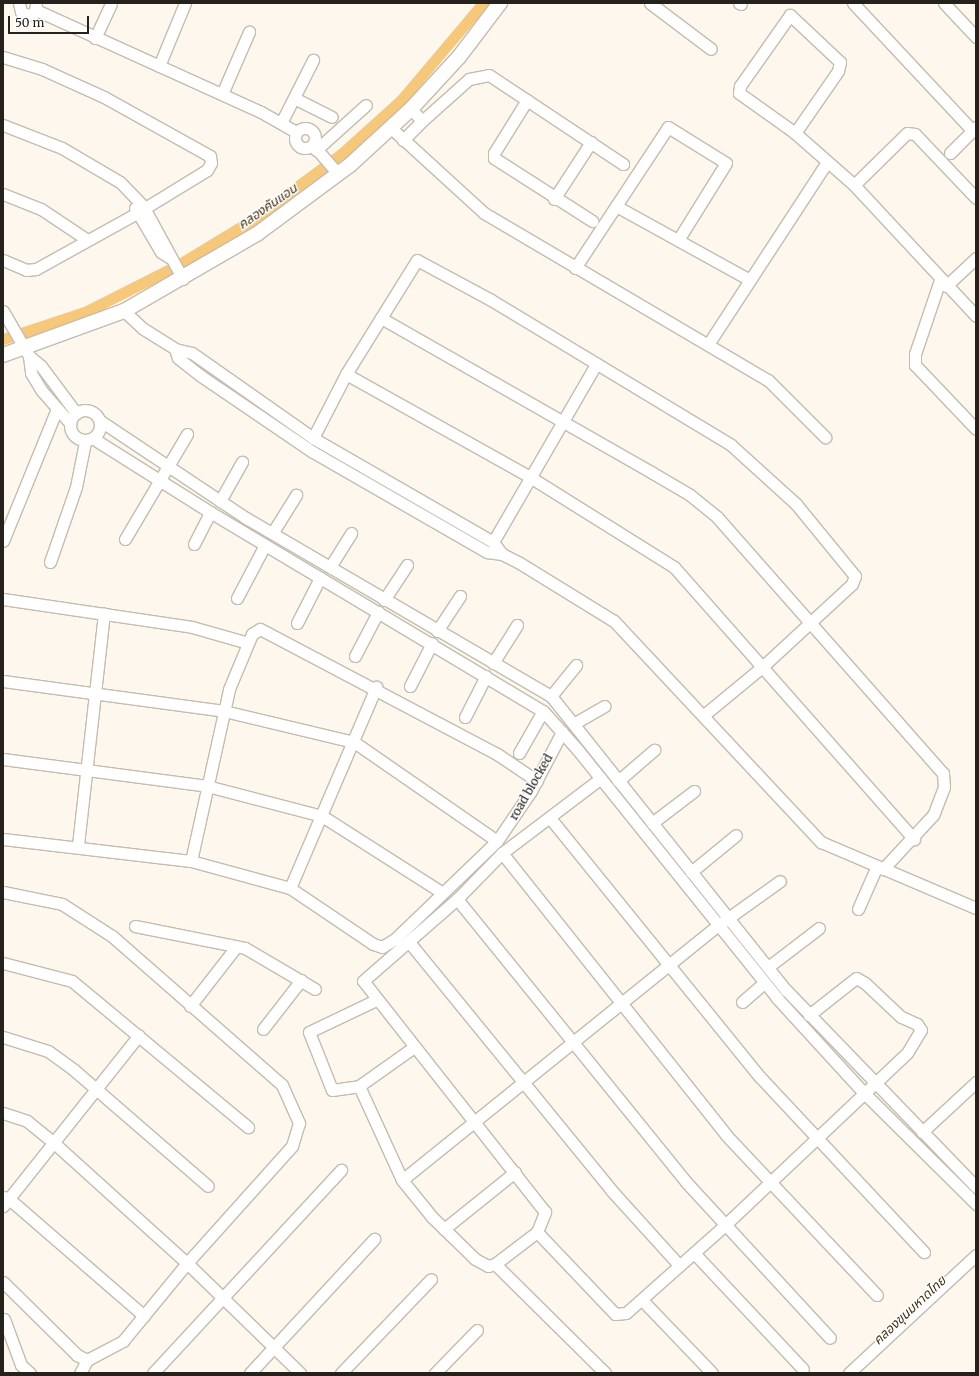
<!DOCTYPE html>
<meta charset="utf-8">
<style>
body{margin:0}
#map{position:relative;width:979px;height:1376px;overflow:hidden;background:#fef7ed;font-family:Merriweather,"Noto Sans Thai",serif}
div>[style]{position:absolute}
.canal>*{height:11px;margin:-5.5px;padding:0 5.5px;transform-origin:5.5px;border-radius:5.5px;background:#f6c87b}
.roads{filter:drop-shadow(1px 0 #c4bcb0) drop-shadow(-1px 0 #c4bcb0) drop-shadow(0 1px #c4bcb0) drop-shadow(0 -1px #c4bcb0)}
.minor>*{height:11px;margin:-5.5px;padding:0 5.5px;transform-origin:5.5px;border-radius:5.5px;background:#fff}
.minor>.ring{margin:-5.5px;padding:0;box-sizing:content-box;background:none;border:11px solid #fff;border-radius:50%}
.tertiary>*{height:14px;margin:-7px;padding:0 7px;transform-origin:7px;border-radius:7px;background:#fff}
span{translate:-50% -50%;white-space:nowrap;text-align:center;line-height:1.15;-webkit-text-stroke:3px #fff;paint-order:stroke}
.street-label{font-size:12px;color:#25221e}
.water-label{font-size:13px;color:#402e0b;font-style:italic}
.frame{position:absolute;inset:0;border:4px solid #25221e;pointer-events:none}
.scale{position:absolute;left:8px;top:16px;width:81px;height:18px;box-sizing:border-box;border:2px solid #25221e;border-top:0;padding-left:5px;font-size:12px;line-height:14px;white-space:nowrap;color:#25221e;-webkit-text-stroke:3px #fff;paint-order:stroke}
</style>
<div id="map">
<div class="canal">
<div style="left:3px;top:339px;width:89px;rotate:-18.4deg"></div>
<div style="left:87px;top:311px;width:102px;rotate:-26.8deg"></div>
<div style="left:178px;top:265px;width:87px;rotate:-31.3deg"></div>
<div style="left:252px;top:220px;width:111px;rotate:-36.6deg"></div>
<div style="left:341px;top:154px;width:81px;rotate:-42deg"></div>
<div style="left:401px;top:100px;width:127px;rotate:-49.8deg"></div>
</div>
<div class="roads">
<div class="minor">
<div style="left:19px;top:3px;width:9px;rotate:77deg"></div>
<div style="left:21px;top:12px;width:7px;rotate:27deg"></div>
<div style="left:27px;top:15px;width:7px;rotate:-16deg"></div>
<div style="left:34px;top:13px;width:8px;rotate:-76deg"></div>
<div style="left:650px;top:3px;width:76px;rotate:37deg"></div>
<div style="left:739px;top:3px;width:2px;rotate:27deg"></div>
<div style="left:853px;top:3px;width:174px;rotate:46.9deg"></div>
<div style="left:944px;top:3px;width:47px;rotate:46.7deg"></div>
<div style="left:36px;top:10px;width:247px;rotate:24.4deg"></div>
<div style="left:261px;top:112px;width:40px;rotate:29.7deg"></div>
<div style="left:95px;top:38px;width:38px;rotate:-65deg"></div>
<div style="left:3px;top:57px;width:41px;rotate:17.1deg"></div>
<div style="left:42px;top:69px;width:68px;rotate:24.3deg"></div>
<div style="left:104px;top:97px;width:121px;rotate:29.1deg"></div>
<div style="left:210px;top:156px;width:7px;rotate:82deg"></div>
<div style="left:211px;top:163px;width:8px;rotate:120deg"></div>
<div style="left:207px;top:170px;width:73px;rotate:148.5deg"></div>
<div style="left:159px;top:66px;width:68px;rotate:-67.6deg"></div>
<div style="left:222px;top:94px;width:68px;rotate:-66.5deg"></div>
<div style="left:294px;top:98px;width:42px;rotate:26.6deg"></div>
<div style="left:527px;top:100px;width:62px;rotate:121.9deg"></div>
<div style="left:494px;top:153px;width:5px;rotate:90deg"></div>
<div style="left:494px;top:158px;width:117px;rotate:32.7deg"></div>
<div style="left:411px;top:109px;width:16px;rotate:47deg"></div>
<div style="left:422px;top:121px;width:63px;rotate:-41.8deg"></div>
<div style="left:469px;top:79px;width:20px;rotate:-11deg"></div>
<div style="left:489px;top:75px;width:161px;rotate:33.6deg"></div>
<div style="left:281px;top:123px;width:71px;rotate:-63.1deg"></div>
<div style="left:3px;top:125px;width:63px;rotate:21.3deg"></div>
<div style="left:62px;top:148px;width:67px;rotate:30.4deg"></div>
<div style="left:120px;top:182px;width:33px;rotate:46deg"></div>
<div style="left:143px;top:206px;width:83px;rotate:61.3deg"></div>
<div class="ring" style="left:295px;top:128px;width:9px;height:9px"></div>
<div style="left:391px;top:128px;width:126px;rotate:42.4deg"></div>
<div style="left:484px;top:213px;width:329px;rotate:30.5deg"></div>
<div style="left:768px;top:380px;width:81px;rotate:45deg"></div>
<div style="left:795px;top:133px;width:75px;rotate:-55.3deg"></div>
<div style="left:838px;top:71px;width:9px;rotate:-77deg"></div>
<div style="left:840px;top:62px;width:69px;rotate:-136.8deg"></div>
<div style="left:790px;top:15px;width:87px;rotate:125.2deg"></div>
<div style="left:740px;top:86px;width:7px;rotate:98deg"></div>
<div style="left:739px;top:93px;width:69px;rotate:35.5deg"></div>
<div style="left:795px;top:133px;width:79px;rotate:41.4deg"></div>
<div style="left:854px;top:185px;width:179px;rotate:47deg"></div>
<div style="left:403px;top:140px;width:27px;rotate:-45deg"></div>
<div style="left:313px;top:145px;width:38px;rotate:49deg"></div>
<div style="left:316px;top:150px;width:67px;rotate:-42deg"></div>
<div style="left:950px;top:153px;width:37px;rotate:-45deg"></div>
<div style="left:854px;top:185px;width:74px;rotate:-44.5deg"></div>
<div style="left:907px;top:133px;width:8px;rotate:7deg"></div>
<div style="left:915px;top:134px;width:88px;rotate:46.4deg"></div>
<div style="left:3px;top:194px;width:41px;rotate:21.5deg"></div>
<div style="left:41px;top:209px;width:54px;rotate:33.7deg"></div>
<div style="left:554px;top:199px;width:68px;rotate:-57deg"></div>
<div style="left:616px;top:206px;width:153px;rotate:28.9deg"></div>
<div style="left:135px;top:208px;width:51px;rotate:59.4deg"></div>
<div style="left:161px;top:252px;width:9px;rotate:32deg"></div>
<div style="left:3px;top:260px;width:25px;rotate:23deg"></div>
<div style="left:26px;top:270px;width:10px;rotate:-6deg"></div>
<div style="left:36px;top:269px;width:115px;rotate:-29deg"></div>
<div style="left:575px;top:268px;width:169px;rotate:-56.6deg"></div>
<div style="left:668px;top:127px;width:68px;rotate:31.8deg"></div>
<div style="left:726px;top:163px;width:91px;rotate:121.9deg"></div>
<div style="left:940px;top:280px;width:78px;rotate:108.7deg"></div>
<div style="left:915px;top:354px;width:11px;rotate:90deg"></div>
<div style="left:915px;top:365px;width:88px;rotate:46.4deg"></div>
<div style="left:946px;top:286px;width:41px;rotate:-43deg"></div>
<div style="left:3px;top:311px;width:52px;rotate:60deg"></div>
<div style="left:29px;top:356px;width:16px;rotate:40deg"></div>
<div style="left:41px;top:366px;width:59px;rotate:53.3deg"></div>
<div style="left:124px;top:311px;width:25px;rotate:43deg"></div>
<div style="left:142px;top:328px;width:39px;rotate:32deg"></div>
<div style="left:175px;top:349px;width:17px;rotate:13deg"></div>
<div style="left:192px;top:353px;width:148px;rotate:35.1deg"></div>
<div style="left:313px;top:438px;width:208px;rotate:30deg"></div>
<div style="left:493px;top:542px;width:15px;rotate:53deg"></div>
<div style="left:381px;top:318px;width:311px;rotate:29.7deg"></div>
<div style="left:651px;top:472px;width:45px;rotate:30.5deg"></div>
<div style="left:690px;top:495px;width:35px;rotate:39deg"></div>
<div style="left:717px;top:517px;width:341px;rotate:48.6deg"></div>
<div style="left:943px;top:773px;width:14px;rotate:86deg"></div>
<div style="left:944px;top:787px;width:30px;rotate:111deg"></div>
<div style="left:933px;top:815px;width:74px;rotate:132.8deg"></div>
<div style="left:709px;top:343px;width:216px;rotate:-56.9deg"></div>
<div style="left:175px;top:349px;width:9px;rotate:72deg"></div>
<div style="left:178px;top:358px;width:29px;rotate:38deg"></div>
<div style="left:201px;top:376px;width:135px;rotate:34.2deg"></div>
<div style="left:313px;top:452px;width:201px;rotate:29.9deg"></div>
<div style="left:487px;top:552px;width:15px;rotate:8deg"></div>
<div style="left:502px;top:554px;width:18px;rotate:27deg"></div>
<div style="left:518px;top:562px;width:113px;rotate:31.6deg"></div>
<div style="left:614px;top:621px;width:303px;rotate:46.9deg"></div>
<div style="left:821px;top:842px;width:168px;rotate:23.1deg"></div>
<div style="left:29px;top:356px;width:17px;rotate:83deg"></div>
<div style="left:31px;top:373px;width:21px;rotate:59deg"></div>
<div style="left:42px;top:391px;width:43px;rotate:48.8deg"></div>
<div style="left:346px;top:374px;width:211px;rotate:29.2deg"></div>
<div style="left:530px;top:477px;width:170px;rotate:32deg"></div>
<div style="left:674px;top:567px;width:363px;rotate:48.6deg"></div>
<div class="ring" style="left:70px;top:410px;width:19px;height:19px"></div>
<div style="left:99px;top:420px;width:177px;rotate:33.7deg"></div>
<div style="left:246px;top:518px;width:353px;rotate:30.3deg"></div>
<div style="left:551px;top:696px;width:376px;rotate:51.4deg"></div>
<div style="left:786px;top:990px;width:274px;rotate:46deg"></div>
<div style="left:313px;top:438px;width:72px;rotate:-62.7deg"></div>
<div style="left:346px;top:374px;width:134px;rotate:-58.1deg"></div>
<div style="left:417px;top:260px;width:84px;rotate:28.4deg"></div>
<div style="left:491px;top:300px;width:280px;rotate:31.1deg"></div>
<div style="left:731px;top:445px;width:88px;rotate:42.2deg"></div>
<div style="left:796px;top:504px;width:93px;rotate:50.7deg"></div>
<div style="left:855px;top:576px;width:9px;rotate:111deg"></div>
<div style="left:852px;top:584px;width:122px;rotate:137.3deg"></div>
<div style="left:762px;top:667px;width:75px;rotate:140.4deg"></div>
<div style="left:94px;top:439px;width:137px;rotate:32.2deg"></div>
<div style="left:210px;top:512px;width:388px;rotate:30.9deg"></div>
<div style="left:543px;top:711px;width:51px;rotate:48.2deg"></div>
<div style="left:577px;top:749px;width:319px;rotate:51.2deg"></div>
<div style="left:777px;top:998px;width:129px;rotate:47.5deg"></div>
<div style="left:864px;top:1093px;width:158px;rotate:44.7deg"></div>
<div style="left:220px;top:501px;width:45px;rotate:-60.6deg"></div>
<div style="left:273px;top:532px;width:44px;rotate:-58.1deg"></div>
<div style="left:125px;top:539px;width:122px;rotate:-59.4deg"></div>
<div style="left:3px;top:541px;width:140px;rotate:-67.8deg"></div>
<div style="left:493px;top:542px;width:206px;rotate:-59.9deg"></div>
<div style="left:194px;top:544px;width:36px;rotate:-63deg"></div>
<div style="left:50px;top:562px;width:79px;rotate:-70.9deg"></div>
<div style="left:76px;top:487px;width:46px;rotate:-78.7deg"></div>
<div style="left:330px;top:567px;width:40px;rotate:-58deg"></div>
<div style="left:237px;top:598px;width:60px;rotate:-62.2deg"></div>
<div style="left:3px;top:599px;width:191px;rotate:8.4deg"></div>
<div style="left:192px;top:627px;width:58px;rotate:15.9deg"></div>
<div style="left:384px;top:600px;width:42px;rotate:-56.7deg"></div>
<div style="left:297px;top:623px;width:51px;rotate:-62.9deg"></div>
<div style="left:437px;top:631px;width:42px;rotate:-56.7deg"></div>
<div style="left:355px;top:656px;width:50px;rotate:-62.4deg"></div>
<div style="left:493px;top:663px;width:45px;rotate:-57.7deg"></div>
<div style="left:3px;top:681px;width:223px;rotate:7.7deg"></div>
<div style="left:224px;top:711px;width:134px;rotate:13.4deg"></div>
<div style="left:354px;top:742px;width:174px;rotate:34.7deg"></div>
<div style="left:410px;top:686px;width:48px;rotate:-62.9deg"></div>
<div style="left:551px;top:696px;width:40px;rotate:-51deg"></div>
<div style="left:465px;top:717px;width:46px;rotate:-62.9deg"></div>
<div style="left:575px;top:723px;width:34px;rotate:-30deg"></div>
<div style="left:519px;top:753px;width:48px;rotate:-60.3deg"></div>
<div style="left:3px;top:759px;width:206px;rotate:7.5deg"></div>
<div style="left:207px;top:786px;width:119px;rotate:14.6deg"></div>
<div style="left:322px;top:816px;width:143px;rotate:32.5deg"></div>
<div style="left:618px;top:781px;width:48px;rotate:-40.7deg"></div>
<div style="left:550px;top:818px;width:333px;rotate:51deg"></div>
<div style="left:760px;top:1077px;width:240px;rotate:46.9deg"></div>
<div style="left:652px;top:823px;width:53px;rotate:-37.3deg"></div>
<div style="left:3px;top:839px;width:189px;rotate:6.7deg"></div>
<div style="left:191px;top:861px;width:103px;rotate:15.3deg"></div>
<div style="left:290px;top:888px;width:100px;rotate:34deg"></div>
<div style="left:373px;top:944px;width:9px;rotate:18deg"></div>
<div style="left:382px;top:947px;width:15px;rotate:-32deg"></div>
<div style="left:395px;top:939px;width:141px;rotate:-43.9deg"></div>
<div style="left:497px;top:841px;width:60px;rotate:-55.8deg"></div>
<div style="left:531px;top:791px;width:67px;rotate:-62.3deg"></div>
<div style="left:78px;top:845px;width:233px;rotate:-83.6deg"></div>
<div style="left:502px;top:853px;width:360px;rotate:51.5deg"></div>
<div style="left:726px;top:1135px;width:220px;rotate:46.7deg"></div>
<div style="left:191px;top:861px;width:176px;rotate:-77.5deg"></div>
<div style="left:229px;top:689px;width:60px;rotate:-67.3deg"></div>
<div style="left:252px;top:634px;width:9px;rotate:-32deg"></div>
<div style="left:260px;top:629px;width:268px;rotate:27.8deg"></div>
<div style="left:497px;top:754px;width:48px;rotate:34deg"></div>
<div style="left:691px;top:872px;width:58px;rotate:-39.4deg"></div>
<div style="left:290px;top:888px;width:219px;rotate:-66.8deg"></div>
<div style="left:3px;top:892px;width:60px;rotate:11.5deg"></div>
<div style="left:62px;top:904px;width:59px;rotate:32.6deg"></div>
<div style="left:112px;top:936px;width:226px;rotate:41.2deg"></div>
<div style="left:282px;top:1085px;width:42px;rotate:65.9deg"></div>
<div style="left:299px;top:1123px;width:24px;rotate:107deg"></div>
<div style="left:292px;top:1146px;width:157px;rotate:131.9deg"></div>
<div style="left:187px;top:1263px;width:101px;rotate:129.4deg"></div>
<div style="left:123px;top:1341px;width:41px;rotate:152.2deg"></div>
<div style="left:87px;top:1360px;width:15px;rotate:118deg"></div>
<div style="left:457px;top:899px;width:364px;rotate:51deg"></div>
<div style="left:686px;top:1182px;width:212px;rotate:47.3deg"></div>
<div style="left:858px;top:909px;width:47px;rotate:-66.2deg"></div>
<div style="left:135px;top:926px;width:112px;rotate:11.3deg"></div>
<div style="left:245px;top:948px;width:81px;rotate:30.4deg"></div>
<div style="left:409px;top:942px;width:320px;rotate:50.8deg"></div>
<div style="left:611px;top:1190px;width:101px;rotate:47.8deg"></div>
<div style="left:3px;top:963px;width:71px;rotate:14.6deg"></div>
<div style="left:72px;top:981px;width:229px;rotate:39.7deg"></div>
<div style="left:768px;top:967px;width:64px;rotate:-37.4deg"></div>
<div style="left:376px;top:1000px;width:74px;rotate:154.5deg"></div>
<div style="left:309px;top:1032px;width:62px;rotate:68.4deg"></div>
<div style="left:332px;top:1090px;width:27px;rotate:-8deg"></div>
<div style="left:359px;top:1086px;width:67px;rotate:-35.3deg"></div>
<div style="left:742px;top:1002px;width:29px;rotate:-41deg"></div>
<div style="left:190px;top:1006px;width:75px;rotate:-52.1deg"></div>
<div style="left:263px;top:1029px;width:62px;rotate:-52.2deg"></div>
<div style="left:3px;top:1037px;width:47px;rotate:17.3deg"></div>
<div style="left:48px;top:1051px;width:32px;rotate:36deg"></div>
<div style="left:74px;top:1070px;width:177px;rotate:40.9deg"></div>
<div style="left:359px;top:1086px;width:103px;rotate:65.4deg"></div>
<div style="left:402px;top:1180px;width:48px;rotate:51deg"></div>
<div style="left:432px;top:1217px;width:60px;rotate:44.3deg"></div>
<div style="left:475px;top:1259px;width:15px;rotate:28deg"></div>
<div style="left:488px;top:1266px;width:7px;rotate:-16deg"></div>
<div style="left:495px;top:1264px;width:53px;rotate:-37.3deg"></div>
<div style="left:537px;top:1232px;width:22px;rotate:-68deg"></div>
<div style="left:545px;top:1212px;width:294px;rotate:-128.2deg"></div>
<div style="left:363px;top:981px;width:125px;rotate:-41.1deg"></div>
<div style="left:457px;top:899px;width:64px;rotate:-45.6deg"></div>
<div style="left:502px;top:853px;width:123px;rotate:-37.1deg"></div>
<div style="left:3px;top:1113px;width:25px;rotate:18deg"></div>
<div style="left:27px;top:1121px;width:35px;rotate:39deg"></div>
<div style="left:54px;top:1143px;width:179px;rotate:42.1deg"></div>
<div style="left:187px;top:1263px;width:158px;rotate:44.2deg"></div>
<div style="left:922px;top:1132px;width:74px;rotate:-42.8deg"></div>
<div style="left:402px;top:1180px;width:405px;rotate:-38.9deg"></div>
<div style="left:717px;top:926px;width:77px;rotate:-35.5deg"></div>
<div style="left:3px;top:1197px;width:5px;rotate:11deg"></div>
<div style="left:8px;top:1198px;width:180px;rotate:40.9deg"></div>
<div style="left:3px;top:1206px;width:218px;rotate:-51.5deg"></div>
<div style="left:444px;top:1229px;width:91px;rotate:-38.8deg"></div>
<div style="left:537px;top:1232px;width:113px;rotate:46.4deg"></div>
<div style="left:615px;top:1314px;width:11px;rotate:-5deg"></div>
<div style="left:626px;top:1313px;width:132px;rotate:-41.6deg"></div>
<div style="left:725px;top:1225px;width:250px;rotate:-43.4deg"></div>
<div style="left:907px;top:1053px;width:27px;rotate:-59deg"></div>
<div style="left:921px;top:1030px;width:7px;rotate:-124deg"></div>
<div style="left:917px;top:1024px;width:17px;rotate:-156deg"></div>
<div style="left:901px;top:1017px;width:50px;rotate:-136.6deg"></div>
<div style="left:865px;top:983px;width:10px;rotate:-151deg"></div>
<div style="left:856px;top:978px;width:60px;rotate:141.8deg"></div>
<div style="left:694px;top:1253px;width:159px;rotate:46.8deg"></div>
<div style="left:495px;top:1264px;width:155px;rotate:44.7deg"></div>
<div style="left:3px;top:1282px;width:104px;rotate:44.6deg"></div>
<div style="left:77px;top:1355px;width:11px;rotate:27deg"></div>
<div style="left:642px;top:1300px;width:101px;rotate:46.2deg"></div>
<div style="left:4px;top:1319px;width:49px;rotate:69.7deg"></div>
<div style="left:21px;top:1365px;width:12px;rotate:42deg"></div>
<div style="left:153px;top:1373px;width:277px;rotate:-47.2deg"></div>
<div style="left:250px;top:1373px;width:183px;rotate:-47.2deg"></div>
<div style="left:341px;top:1373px;width:130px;rotate:-46.2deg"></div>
<div style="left:435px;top:1373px;width:60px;rotate:-45.7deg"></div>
<div style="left:849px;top:1373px;width:173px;rotate:-42.9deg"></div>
</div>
<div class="tertiary">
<div style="left:3px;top:355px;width:129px;rotate:-20deg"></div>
<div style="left:124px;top:311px;width:154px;rotate:-30.1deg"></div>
<div style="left:257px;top:234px;width:116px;rotate:-36.6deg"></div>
<div style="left:350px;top:165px;width:83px;rotate:-42.6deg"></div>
<div style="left:411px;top:109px;width:71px;rotate:-47.3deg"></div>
<div style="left:459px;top:57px;width:68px;rotate:-52.8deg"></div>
</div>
</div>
<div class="street-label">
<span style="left:531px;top:787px;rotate:-60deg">road blocked</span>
</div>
<div class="water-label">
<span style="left:268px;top:207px;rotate:-35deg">คลองคันแอน</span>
<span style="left:910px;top:1311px;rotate:-43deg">คลองขุนมหาดไทย</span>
</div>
<div class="frame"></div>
<div class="scale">50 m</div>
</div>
